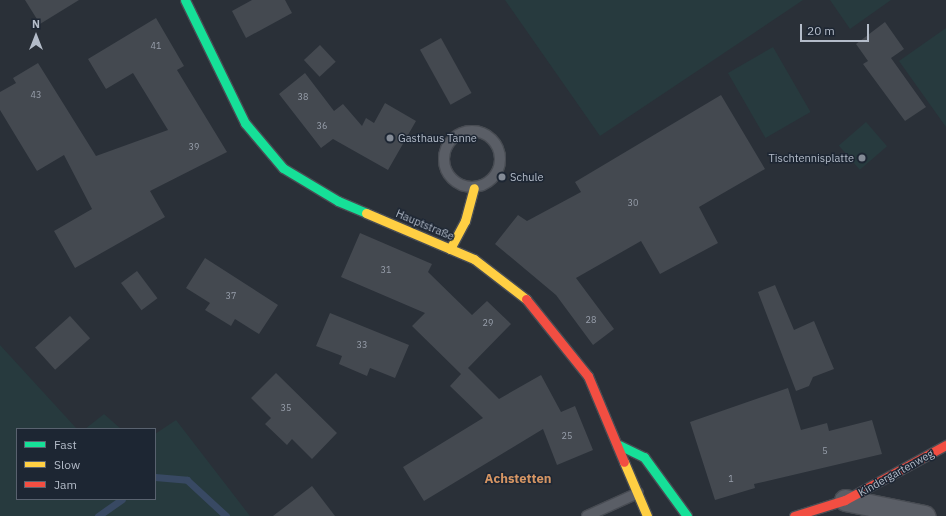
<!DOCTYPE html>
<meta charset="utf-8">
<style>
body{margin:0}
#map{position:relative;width:946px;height:516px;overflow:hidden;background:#2a3038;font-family:"IBM Plex Sans",sans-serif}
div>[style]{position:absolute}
.green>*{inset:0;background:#273a3e;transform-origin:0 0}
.stream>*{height:7px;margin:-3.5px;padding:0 3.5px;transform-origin:3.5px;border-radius:3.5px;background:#384963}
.building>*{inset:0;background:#444950;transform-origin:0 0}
.roads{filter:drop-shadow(1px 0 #484c53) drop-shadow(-1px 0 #484c53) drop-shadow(0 1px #484c53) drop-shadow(0 -1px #484c53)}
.lane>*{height:10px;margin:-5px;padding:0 5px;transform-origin:5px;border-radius:5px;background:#5a5e66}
.lane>.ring{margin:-5px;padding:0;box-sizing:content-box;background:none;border:10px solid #5a5e66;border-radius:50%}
.street>*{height:21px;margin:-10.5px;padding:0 10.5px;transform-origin:10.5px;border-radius:10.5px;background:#5a5e66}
.fast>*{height:9px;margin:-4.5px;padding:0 4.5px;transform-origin:4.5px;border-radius:4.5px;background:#16e098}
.slow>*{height:9px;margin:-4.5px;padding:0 4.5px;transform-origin:4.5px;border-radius:4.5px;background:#ffcf43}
.jam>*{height:9px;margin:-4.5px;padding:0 4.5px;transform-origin:4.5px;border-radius:4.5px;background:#f24e42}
.dots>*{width:11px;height:11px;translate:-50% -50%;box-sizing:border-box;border:2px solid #1d2633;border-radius:50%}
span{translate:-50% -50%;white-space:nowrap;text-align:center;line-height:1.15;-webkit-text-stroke:3px #1d2633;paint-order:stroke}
.number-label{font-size:9px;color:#989fab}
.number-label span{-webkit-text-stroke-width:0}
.poi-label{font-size:11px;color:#b4bcc9}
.left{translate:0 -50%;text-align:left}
.right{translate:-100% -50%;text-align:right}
.street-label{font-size:11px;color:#b4bcc9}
.quarter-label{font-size:13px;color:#d59563;font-weight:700}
.legend{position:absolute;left:16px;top:428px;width:140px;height:72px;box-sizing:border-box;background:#1d2633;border:1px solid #59626f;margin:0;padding:5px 7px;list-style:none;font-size:12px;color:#b4bcc9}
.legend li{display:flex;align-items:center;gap:8px;height:20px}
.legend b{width:20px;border:1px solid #59626f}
.north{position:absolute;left:16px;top:16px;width:40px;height:40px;-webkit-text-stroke:3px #1d2633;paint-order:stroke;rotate:0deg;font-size:11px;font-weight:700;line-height:16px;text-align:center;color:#b4bcc9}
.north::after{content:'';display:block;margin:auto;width:14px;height:18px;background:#b4bcc9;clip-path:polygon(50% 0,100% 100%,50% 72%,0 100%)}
.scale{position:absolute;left:800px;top:24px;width:69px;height:18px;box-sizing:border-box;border:2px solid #b4bcc9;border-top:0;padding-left:5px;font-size:12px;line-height:14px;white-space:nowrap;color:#b4bcc9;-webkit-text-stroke:3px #1d2633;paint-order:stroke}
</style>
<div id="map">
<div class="green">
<div style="clip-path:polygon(505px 0,803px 0,600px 136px)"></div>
<div style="clip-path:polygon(830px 0,891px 0,850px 29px)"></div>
<div style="clip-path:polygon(946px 28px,946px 127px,899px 61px)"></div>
<div style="left:773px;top:47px;width:75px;height:52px;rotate:60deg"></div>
<div style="left:866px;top:122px;width:32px;height:36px;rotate:49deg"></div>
<div style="clip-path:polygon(0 345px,77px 429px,17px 429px,17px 499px,155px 499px,155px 434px,176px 420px,250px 516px,0 516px)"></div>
<div style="clip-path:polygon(104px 414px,121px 429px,85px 429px)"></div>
</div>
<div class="stream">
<div style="left:155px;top:477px;width:32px;rotate:5deg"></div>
<div style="left:187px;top:480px;width:53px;rotate:42.7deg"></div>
<div style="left:98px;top:516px;width:29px;rotate:-35deg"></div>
</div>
<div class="building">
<div style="clip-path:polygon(25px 0,79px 0,40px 24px)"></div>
<div style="clip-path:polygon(252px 0,285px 0,292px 13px,246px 38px,232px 11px)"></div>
<div style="clip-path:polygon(156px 18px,184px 66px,177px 70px,227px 152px,150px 191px,165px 217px,75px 268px,54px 231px,92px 209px,64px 155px,37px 171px,0 110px,0 92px,16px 83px,13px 78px,38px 63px,96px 156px,168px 130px,133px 73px,106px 89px,88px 59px)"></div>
<div style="clip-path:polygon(885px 22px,904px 49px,891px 58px,926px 107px,905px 121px,863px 64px,868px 61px,856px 44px)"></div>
<div style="left:441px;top:38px;width:63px;height:24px;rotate:61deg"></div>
<div style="left:320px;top:45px;width:23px;height:22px;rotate:47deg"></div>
<div style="clip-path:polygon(305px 73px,334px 111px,343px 104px,362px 126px,366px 118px,374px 123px,385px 103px,416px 121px,388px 170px,333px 139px,321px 148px,279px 94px)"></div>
<div style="clip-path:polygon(721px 95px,765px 169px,699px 207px,718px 243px,660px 274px,641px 241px,576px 278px,614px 329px,593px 345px,556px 295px,495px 244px,518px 215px,527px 221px,581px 192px,575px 182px)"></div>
<div style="clip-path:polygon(360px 233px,432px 264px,428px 272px,472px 315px,487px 301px,511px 324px,468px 368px,499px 399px,541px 375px,561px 412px,575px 406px,593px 450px,557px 465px,543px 429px,424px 501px,403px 467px,483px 418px,450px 386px,461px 374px,412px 326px,425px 313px,341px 277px)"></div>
<div style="clip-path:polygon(205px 258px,278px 305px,259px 334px,235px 319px,231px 326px,205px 310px,210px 303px,186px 288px)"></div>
<div style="left:137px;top:271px;width:34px;height:20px;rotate:53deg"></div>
<div style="clip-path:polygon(775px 285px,794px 330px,814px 321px,834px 369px,813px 377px,809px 386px,796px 391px,758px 292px)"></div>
<div style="clip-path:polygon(330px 313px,409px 345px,395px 378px,370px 368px,367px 376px,339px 364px,342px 356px,316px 346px)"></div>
<div style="left:70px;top:316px;width:30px;height:47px;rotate:48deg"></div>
<div style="clip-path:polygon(276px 373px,337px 433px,312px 459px,292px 439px,287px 445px,265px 424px,271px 418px,251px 398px)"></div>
<div style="clip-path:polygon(788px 388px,801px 430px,827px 423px,829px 431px,872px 420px,882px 454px,754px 484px,755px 488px,715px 500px,690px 422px)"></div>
<div style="clip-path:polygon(312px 486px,335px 516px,273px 516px)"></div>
</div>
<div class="roads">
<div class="lane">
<div class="ring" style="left:444px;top:131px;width:46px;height:46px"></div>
<div style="left:587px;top:516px;width:56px;rotate:-24.3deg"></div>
</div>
<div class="street">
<div style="left:845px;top:500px;width:81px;rotate:11.4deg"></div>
</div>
<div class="fast">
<div style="left:185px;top:0;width:137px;rotate:64deg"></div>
<div style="left:245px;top:123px;width:59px;rotate:49.8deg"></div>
<div style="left:283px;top:168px;width:64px;rotate:31deg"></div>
<div style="left:338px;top:201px;width:30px;rotate:23deg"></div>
<div style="left:619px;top:445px;width:28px;rotate:26deg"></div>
<div style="left:644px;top:457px;width:73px;rotate:53.9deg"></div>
</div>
<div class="slow">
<div style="left:366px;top:213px;width:117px;rotate:23.1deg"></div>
<div style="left:474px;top:259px;width:66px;rotate:37.6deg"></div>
<div style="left:450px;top:249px;width:32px;rotate:-62deg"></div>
<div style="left:465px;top:221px;width:34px;rotate:-75deg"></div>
<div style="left:624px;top:462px;width:59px;rotate:66.9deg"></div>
</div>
<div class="jam">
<div style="left:526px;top:299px;width:99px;rotate:51.2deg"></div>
<div style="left:588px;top:376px;width:93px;rotate:67.3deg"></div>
<div style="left:794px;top:516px;width:53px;rotate:-17.4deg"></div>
<div style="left:845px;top:500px;width:115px;rotate:-28.6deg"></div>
</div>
</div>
<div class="dots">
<div style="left:390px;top:138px;background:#848b96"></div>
<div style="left:862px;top:158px;background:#848b96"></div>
<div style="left:502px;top:177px;background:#848b96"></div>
</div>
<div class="number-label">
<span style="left:156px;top:46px">41</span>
<span style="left:36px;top:95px">43</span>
<span style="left:303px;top:97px">38</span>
<span style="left:322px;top:126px">36</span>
<span style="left:194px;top:147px">39</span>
<span style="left:633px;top:203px">30</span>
<span style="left:386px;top:270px">31</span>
<span style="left:231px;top:296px">37</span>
<span style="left:591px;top:320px">28</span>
<span style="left:488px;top:323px">29</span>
<span style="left:362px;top:345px">33</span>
<span style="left:286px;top:408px">35</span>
<span style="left:567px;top:436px">25</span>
<span style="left:825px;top:451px">5</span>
<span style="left:731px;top:479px">1</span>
</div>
<div class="poi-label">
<span class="left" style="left:398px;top:138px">Gasthaus Tanne</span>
<span class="right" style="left:854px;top:158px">Tischtennisplatte</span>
<span class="left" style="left:510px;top:177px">Schule</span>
</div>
<div class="street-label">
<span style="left:425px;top:225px;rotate:23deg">Hauptstraße</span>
<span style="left:896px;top:473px;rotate:-29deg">Kindergartenweg</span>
</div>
<div class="quarter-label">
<span style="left:518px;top:479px">Achstetten</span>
</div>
<ul class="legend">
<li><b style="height:5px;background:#16e098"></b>Fast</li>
<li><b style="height:5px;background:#ffcf43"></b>Slow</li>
<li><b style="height:5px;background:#f24e42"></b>Jam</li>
</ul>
<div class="north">N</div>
<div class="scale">20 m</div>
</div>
